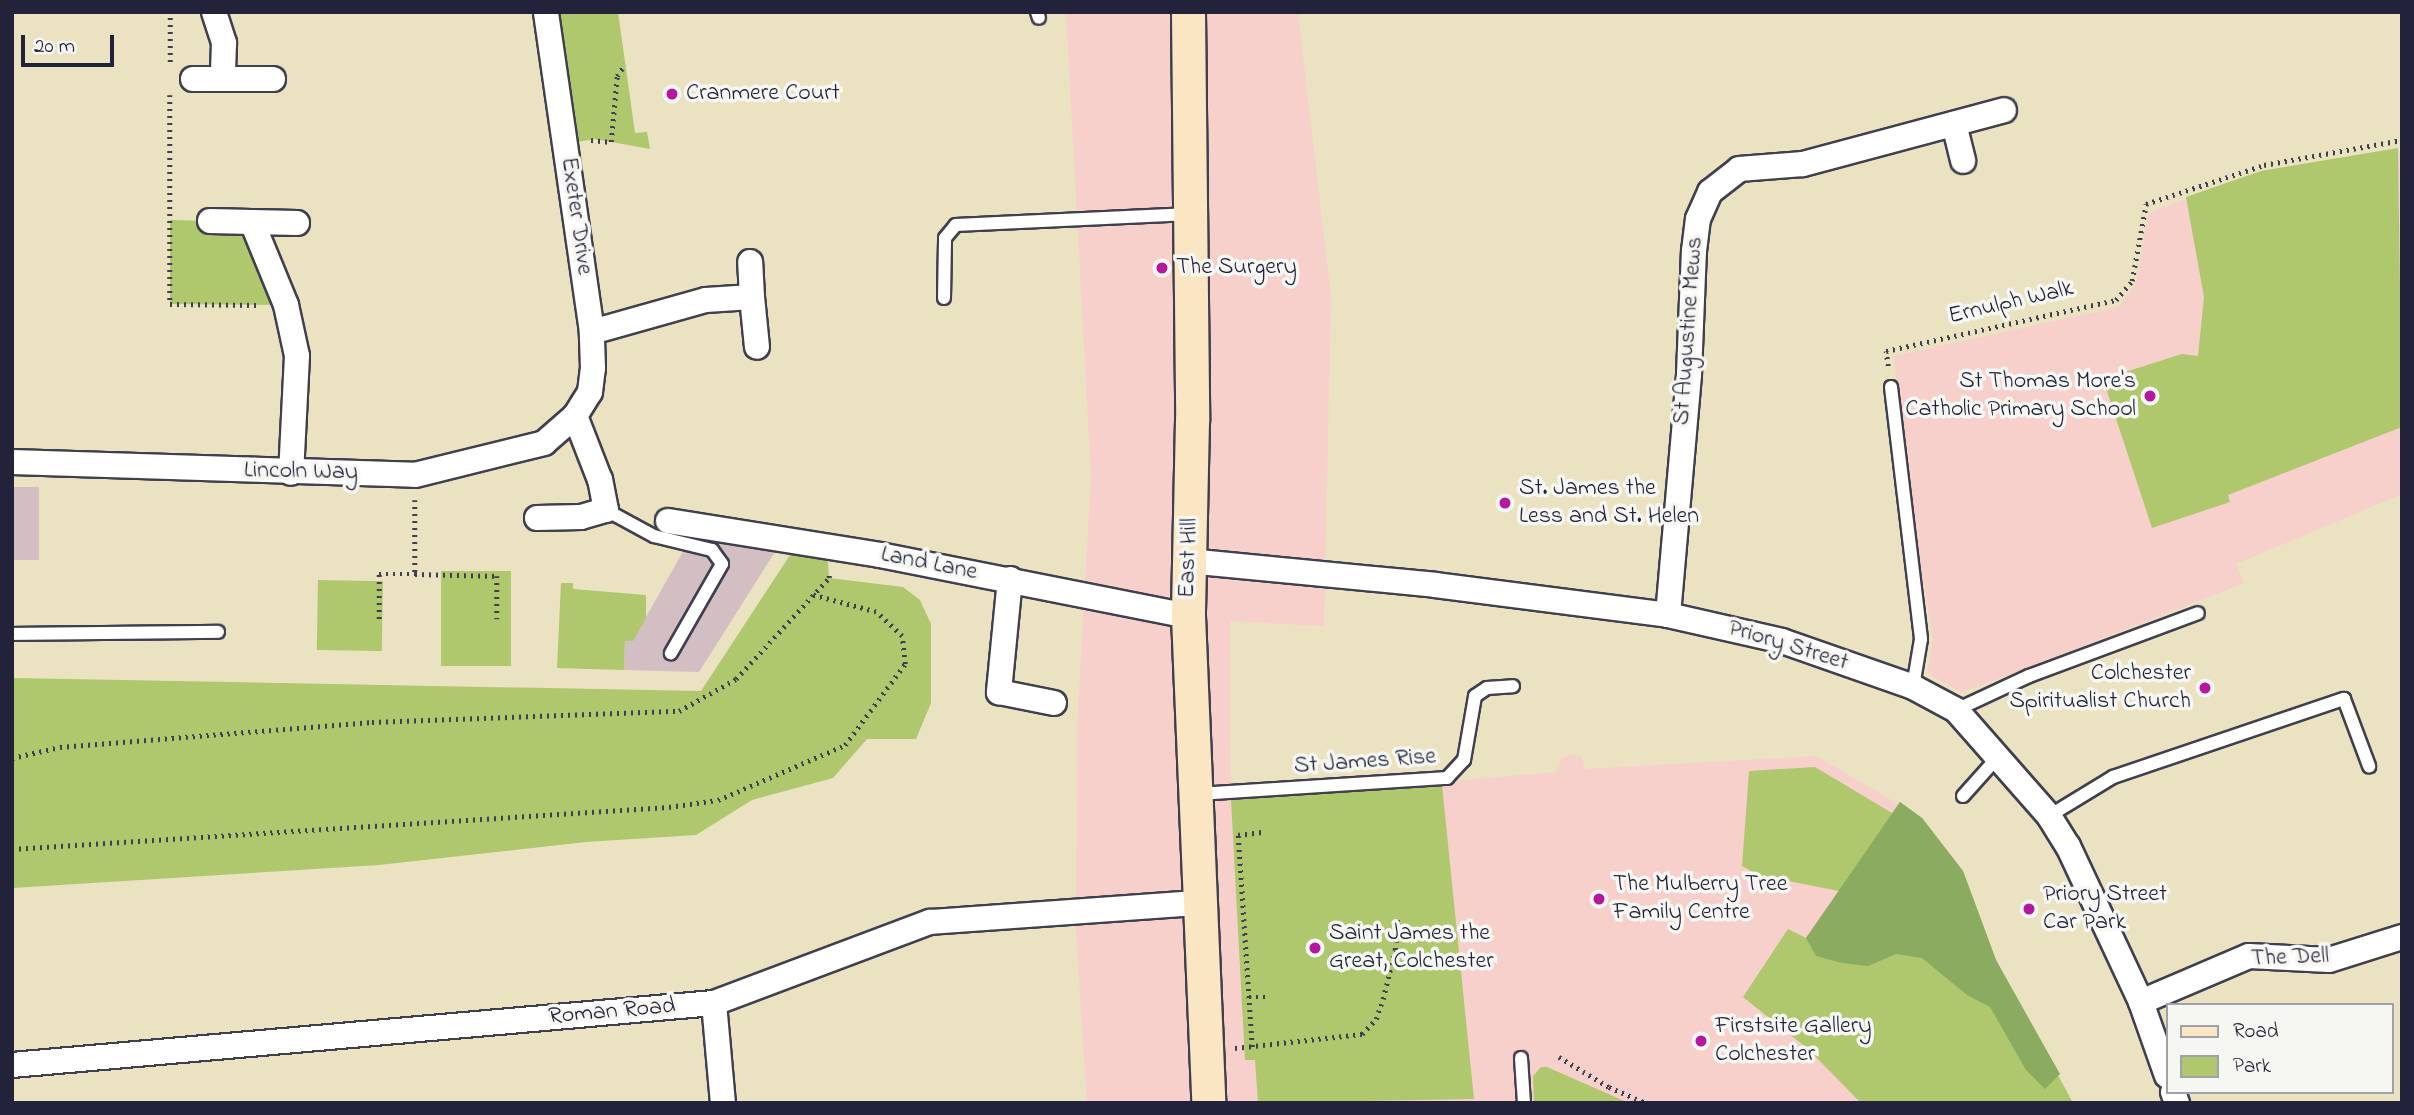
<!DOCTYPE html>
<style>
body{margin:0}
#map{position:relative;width:2414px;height:1115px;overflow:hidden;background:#eae2c1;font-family:"Indie Flower",sans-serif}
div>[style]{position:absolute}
.built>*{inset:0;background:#f7d0cc}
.industrial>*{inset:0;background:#d2bec3;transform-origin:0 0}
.green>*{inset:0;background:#afc76d;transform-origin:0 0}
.forest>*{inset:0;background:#8bac60}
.path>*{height:4.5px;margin-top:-2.25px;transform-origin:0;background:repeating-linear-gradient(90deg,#403f4f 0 2px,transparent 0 7px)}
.roads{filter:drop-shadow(2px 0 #403f4f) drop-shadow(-2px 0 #403f4f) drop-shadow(0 2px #403f4f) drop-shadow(0 -2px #403f4f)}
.lane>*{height:12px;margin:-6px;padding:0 6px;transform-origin:6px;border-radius:6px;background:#fff}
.street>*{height:24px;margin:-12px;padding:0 12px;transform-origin:12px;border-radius:12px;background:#fff}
.secondary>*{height:33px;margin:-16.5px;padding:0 16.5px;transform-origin:16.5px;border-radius:16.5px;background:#fbe6c3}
.dots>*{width:19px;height:19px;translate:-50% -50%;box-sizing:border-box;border:4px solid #f6f6f2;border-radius:50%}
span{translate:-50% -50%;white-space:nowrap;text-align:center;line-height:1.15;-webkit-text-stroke:7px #f6f6f2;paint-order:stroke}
.poi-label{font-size:24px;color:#22223b}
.left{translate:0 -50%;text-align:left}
.right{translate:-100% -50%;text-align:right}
.street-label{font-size:24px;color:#22223b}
.frame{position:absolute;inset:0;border:14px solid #22223b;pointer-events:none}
.legend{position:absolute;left:2166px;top:1003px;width:228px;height:91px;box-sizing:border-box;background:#f6f6f2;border:2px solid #a1a1a9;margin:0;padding:9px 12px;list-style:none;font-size:21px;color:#22223b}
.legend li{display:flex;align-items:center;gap:14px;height:35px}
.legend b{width:35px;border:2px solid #a1a1a9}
.scale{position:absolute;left:21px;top:35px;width:93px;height:32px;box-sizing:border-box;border:4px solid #22223b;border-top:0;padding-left:9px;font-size:21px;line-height:24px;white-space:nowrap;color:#22223b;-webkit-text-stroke:5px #f6f6f2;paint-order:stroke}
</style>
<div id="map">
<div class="built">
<div style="clip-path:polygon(1066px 12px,1298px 12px,1331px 297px,1324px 626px,1230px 621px,1231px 800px,1556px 772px,1561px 758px,1572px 754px,1582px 757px,1585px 769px,1816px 756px,1922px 818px,1963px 871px,1996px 960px,2073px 1103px,1087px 1103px,1076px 934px,1077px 729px,1091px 476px)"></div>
<div style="clip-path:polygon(2398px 148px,2402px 165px,2402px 494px,2236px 564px,2244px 583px,1988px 683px,1961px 692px,1927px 673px,1933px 639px,1905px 466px,1894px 356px,2118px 307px,2137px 282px,2148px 213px,2261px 171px)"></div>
</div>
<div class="industrial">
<div style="left:12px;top:487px;width:27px;height:73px"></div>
<div style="clip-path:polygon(693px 534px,780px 544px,699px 672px,624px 670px,625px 640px,633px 640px)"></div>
</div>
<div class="green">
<div style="clip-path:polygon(546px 12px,618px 12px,635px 133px,647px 132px,650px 149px,595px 139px,566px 144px)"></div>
<div style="clip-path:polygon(2398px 148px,2402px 427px,2228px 495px,2230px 502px,2152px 528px,2103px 379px,2182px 354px,2198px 356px,2204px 297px,2186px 197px,2261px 171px)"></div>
<div style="clip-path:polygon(170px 220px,252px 222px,286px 305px,170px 304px)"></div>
<div style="clip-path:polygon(792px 552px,819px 554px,828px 562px,829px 578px,903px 587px,920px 600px,931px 624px,931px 703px,916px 739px,867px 739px,833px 778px,752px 800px,696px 835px,586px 842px,379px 865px,12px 888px,12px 678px,701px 691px)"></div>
<div style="left:441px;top:571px;width:70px;height:95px"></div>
<div style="left:318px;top:580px;width:65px;height:70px;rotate:1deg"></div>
<div style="clip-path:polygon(561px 583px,573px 583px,573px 589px,646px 595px,646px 618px,633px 641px,625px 641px,624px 670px,557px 668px)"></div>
<div style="clip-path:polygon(1815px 767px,1892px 813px,1900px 802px,1922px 818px,1963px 871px,1996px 960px,2073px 1103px,1861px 1103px,1808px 1049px,1743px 997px,1788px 929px,1806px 938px,1839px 891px,1758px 875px,1742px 866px,1749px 771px)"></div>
<div style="clip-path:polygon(1442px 785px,1474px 1099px,1258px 1103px,1255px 1060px,1245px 1060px,1231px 800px)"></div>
<div style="clip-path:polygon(1541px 1067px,1547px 1067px,1629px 1103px,1534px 1103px,1533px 1076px)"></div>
</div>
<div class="forest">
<div style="clip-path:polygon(1900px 802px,1922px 818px,1963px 871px,1996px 960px,2060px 1074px,2045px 1089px,2026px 1070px,1990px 1007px,1967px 995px,1922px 958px,1896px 954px,1868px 966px,1842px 963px,1816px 956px,1806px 938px)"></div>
</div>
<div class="path">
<div style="left:170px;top:62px;width:50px;rotate:-90deg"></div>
<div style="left:170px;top:95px;width:209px;rotate:90deg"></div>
<div style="left:170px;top:304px;width:87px;rotate:0.7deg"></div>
<div style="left:591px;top:140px;width:20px;rotate:6deg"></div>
<div style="left:611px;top:142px;width:66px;rotate:-84.8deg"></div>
<div style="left:617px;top:76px;width:14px;rotate:-56deg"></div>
<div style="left:1888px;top:366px;width:15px;rotate:-98deg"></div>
<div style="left:1886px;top:351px;width:236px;rotate:-12.5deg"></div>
<div style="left:2116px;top:300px;width:25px;rotate:-50deg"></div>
<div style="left:2132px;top:281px;width:78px;rotate:-79.7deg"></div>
<div style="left:2146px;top:204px;width:124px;rotate:-18.3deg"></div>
<div style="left:2264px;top:165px;width:140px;rotate:-10.3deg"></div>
<div style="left:415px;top:500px;width:74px;rotate:90deg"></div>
<div style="left:415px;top:574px;width:82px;rotate:1.4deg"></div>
<div style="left:497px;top:576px;width:43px;rotate:90deg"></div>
<div style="left:379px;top:619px;width:45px;rotate:-90deg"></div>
<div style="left:379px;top:574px;width:36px"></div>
<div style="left:12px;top:758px;width:49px;rotate:-12.9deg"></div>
<div style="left:60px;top:747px;width:313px;rotate:-4.6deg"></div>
<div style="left:372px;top:722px;width:307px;rotate:-2.1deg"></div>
<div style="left:679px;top:711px;width:65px;rotate:-29.3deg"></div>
<div style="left:736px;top:679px;width:137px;rotate:-47.4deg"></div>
<div style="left:829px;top:578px;width:6px;rotate:-90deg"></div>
<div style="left:12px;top:849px;width:658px;rotate:-3.66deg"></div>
<div style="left:669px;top:807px;width:49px;rotate:-8.1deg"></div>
<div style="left:718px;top:800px;width:138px;rotate:-23.4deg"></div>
<div style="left:845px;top:745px;width:101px;rotate:-53.5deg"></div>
<div style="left:905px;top:664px;width:28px;rotate:-96deg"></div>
<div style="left:902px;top:636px;width:35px;rotate:-137deg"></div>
<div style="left:876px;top:612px;width:65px;rotate:-164.9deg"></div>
<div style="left:1249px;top:997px;width:16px"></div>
<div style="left:1252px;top:1047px;width:212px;rotate:-93.8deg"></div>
<div style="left:1238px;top:835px;width:24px;rotate:-7deg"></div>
<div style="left:1235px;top:1048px;width:128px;rotate:-6.3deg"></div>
<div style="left:1362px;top:1034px;width:21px;rotate:-47deg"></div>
<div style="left:1376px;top:1019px;width:21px;rotate:-71deg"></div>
<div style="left:1383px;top:999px;width:50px;rotate:-76.2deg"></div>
<div style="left:1395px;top:950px;width:32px;rotate:-86deg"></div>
<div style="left:1559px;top:1057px;width:58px;rotate:31deg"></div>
<div style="left:1609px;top:1087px;width:40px;rotate:23.4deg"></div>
</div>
<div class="roads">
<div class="lane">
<div style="left:1037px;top:12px;width:6px;rotate:72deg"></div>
<div style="left:944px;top:298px;width:60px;rotate:-89deg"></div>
<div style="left:945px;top:238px;width:17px;rotate:-50deg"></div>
<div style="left:956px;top:225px;width:234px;rotate:-2.7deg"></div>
<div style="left:1891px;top:387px;width:254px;rotate:83.2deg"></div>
<div style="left:1921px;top:639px;width:49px;rotate:99.5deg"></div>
<div style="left:606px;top:510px;width:55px;rotate:28.4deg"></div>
<div style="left:654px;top:536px;width:60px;rotate:13.6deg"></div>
<div style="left:712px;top:550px;width:17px;rotate:54deg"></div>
<div style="left:722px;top:564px;width:103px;rotate:119.8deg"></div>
<div style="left:12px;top:634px;width:206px;rotate:-0.6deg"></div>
<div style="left:1956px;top:710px;width:81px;rotate:-25deg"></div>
<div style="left:2029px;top:676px;width:180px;rotate:-20.4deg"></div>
<div style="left:1198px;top:794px;width:250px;rotate:-3.7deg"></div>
<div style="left:1447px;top:778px;width:25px;rotate:-47deg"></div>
<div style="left:1464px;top:760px;width:65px;rotate:-80.2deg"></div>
<div style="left:1475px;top:696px;width:14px;rotate:-34deg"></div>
<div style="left:1487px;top:688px;width:26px;rotate:-4deg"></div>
<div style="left:1963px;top:796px;width:51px;rotate:-48.2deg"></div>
<div style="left:2049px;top:816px;width:75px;rotate:-31.4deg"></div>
<div style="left:2113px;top:777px;width:244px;rotate:-18.7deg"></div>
<div style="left:2344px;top:699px;width:72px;rotate:69.5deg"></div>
<div style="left:1521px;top:1058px;width:45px;rotate:86.2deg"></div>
</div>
<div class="street">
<div style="left:214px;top:12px;width:33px;rotate:72deg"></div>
<div style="left:224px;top:43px;width:36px;rotate:92deg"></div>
<div style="left:223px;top:79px;width:50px"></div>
<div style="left:193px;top:79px;width:30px"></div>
<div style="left:1954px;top:124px;width:38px;rotate:76deg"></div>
<div style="left:210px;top:221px;width:42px;rotate:1.4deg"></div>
<div style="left:252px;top:222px;width:90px;rotate:67.7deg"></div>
<div style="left:286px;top:305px;width:52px;rotate:77.8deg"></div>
<div style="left:297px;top:356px;width:117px;rotate:92.9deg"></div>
<div style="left:252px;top:222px;width:45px;rotate:1.3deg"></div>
<div style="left:752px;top:297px;width:50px;rotate:84.3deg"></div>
<div style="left:592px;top:332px;width:118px;rotate:-15.7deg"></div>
<div style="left:706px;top:300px;width:46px;rotate:-3.7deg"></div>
<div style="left:752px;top:297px;width:35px;rotate:-93deg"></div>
<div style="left:12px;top:462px;width:403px;rotate:1.8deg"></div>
<div style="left:415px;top:475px;width:133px;rotate:-13.9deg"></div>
<div style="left:544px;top:443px;width:41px;rotate:-41.1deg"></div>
<div style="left:575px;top:416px;width:28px;rotate:-58deg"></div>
<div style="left:590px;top:392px;width:24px;rotate:-83deg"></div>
<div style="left:593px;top:368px;width:36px;rotate:-92deg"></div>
<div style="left:592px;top:332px;width:323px;rotate:-98.2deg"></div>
<div style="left:537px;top:518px;width:44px;rotate:-1.3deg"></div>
<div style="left:581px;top:517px;width:26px;rotate:-16deg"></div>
<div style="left:606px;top:510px;width:31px;rotate:-101deg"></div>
<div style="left:600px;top:480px;width:69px;rotate:-111.3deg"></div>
<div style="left:668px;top:521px;width:215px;rotate:9.1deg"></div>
<div style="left:880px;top:555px;width:314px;rotate:11.2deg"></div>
<div style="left:1188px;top:561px;width:248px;rotate:5.5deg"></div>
<div style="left:1435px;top:585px;width:235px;rotate:7.3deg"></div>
<div style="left:1668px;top:615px;width:117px;rotate:12.8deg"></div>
<div style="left:1782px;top:641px;width:139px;rotate:19.3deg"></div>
<div style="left:1913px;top:687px;width:49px;rotate:28.1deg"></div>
<div style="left:1956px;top:710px;width:141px;rotate:48.7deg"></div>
<div style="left:2049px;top:816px;width:36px;rotate:58deg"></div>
<div style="left:2068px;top:846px;width:172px;rotate:64.9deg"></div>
<div style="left:2141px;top:1002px;width:78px;rotate:70.6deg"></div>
<div style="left:1010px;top:579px;width:114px;rotate:95.6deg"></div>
<div style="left:999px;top:692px;width:56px;rotate:11.3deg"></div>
<div style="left:1668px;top:615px;width:242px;rotate:-85deg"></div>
<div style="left:1689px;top:374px;width:123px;rotate:-87.7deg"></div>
<div style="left:1694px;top:251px;width:32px;rotate:-83deg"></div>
<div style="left:1698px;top:219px;width:30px;rotate:-66deg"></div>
<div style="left:1710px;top:192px;width:37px;rotate:-38deg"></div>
<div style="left:1739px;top:169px;width:64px;rotate:-4.5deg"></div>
<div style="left:1803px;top:164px;width:208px;rotate:-15deg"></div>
<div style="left:2141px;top:1002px;width:117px;rotate:-23.1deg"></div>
<div style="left:2249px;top:956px;width:80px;rotate:2.9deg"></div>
<div style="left:2329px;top:960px;width:77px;rotate:-17.5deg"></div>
<div style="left:714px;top:1003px;width:100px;rotate:84.9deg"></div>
<div style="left:12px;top:1065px;width:705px;rotate:-5.05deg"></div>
<div style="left:714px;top:1003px;width:231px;rotate:-20.6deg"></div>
<div style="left:930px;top:922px;width:269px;rotate:-4.1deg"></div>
<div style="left:2173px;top:1092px;width:12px;rotate:70deg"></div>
</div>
<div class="secondary">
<div style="left:1188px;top:12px;width:408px;rotate:89.4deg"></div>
<div style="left:1192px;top:420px;width:196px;rotate:91.2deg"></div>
<div style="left:1188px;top:616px;width:487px;rotate:87.6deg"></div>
</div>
</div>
<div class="dots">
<div style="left:672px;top:94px;background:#b5179e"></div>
<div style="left:1162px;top:268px;background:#b5179e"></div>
<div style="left:2150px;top:396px;background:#b5179e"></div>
<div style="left:1505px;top:503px;background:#b5179e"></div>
<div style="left:2205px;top:688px;background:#b5179e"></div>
<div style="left:1599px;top:899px;background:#b5179e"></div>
<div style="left:2029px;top:909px;background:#b5179e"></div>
<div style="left:1315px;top:948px;background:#b5179e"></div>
<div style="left:1701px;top:1041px;background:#b5179e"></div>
</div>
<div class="poi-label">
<span class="left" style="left:686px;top:94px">Cranmere Court</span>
<span class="left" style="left:1176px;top:268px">The Surgery</span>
<span class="right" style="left:2136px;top:396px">St Thomas More's<br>Catholic Primary School</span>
<span class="left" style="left:1519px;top:503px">St. James the<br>Less and St. Helen</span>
<span class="right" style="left:2191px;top:688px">Colchester<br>Spiritualist Church</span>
<span class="left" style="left:1613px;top:899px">The Mulberry Tree<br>Family Centre</span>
<span class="left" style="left:2043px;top:909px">Priory Street<br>Car Park</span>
<span class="left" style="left:1329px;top:948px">Saint James the<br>Great, Colchester</span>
<span class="left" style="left:1715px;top:1041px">Firstsite Gallery<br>Colchester</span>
</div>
<div class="street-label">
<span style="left:576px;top:216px;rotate:82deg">Exeter Drive</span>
<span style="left:2011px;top:303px;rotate:-13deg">Ernulph Walk</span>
<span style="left:1689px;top:331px;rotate:-86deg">St Augustine Mews</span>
<span style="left:301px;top:472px;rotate:1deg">Lincoln Way</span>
<span style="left:1189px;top:558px;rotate:-88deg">East Hill</span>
<span style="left:929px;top:564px;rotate:11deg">Land Lane</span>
<span style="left:1788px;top:646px;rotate:17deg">Priory Street</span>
<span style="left:1365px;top:762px;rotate:-4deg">St James Rise</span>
<span style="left:2290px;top:958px;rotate:-2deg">The Dell</span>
<span style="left:612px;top:1012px;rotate:-5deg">Roman Road</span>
</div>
<div class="frame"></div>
<ul class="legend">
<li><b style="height:9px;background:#fbe6c3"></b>Road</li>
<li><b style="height:19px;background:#afc76d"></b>Park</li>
</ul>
<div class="scale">20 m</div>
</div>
